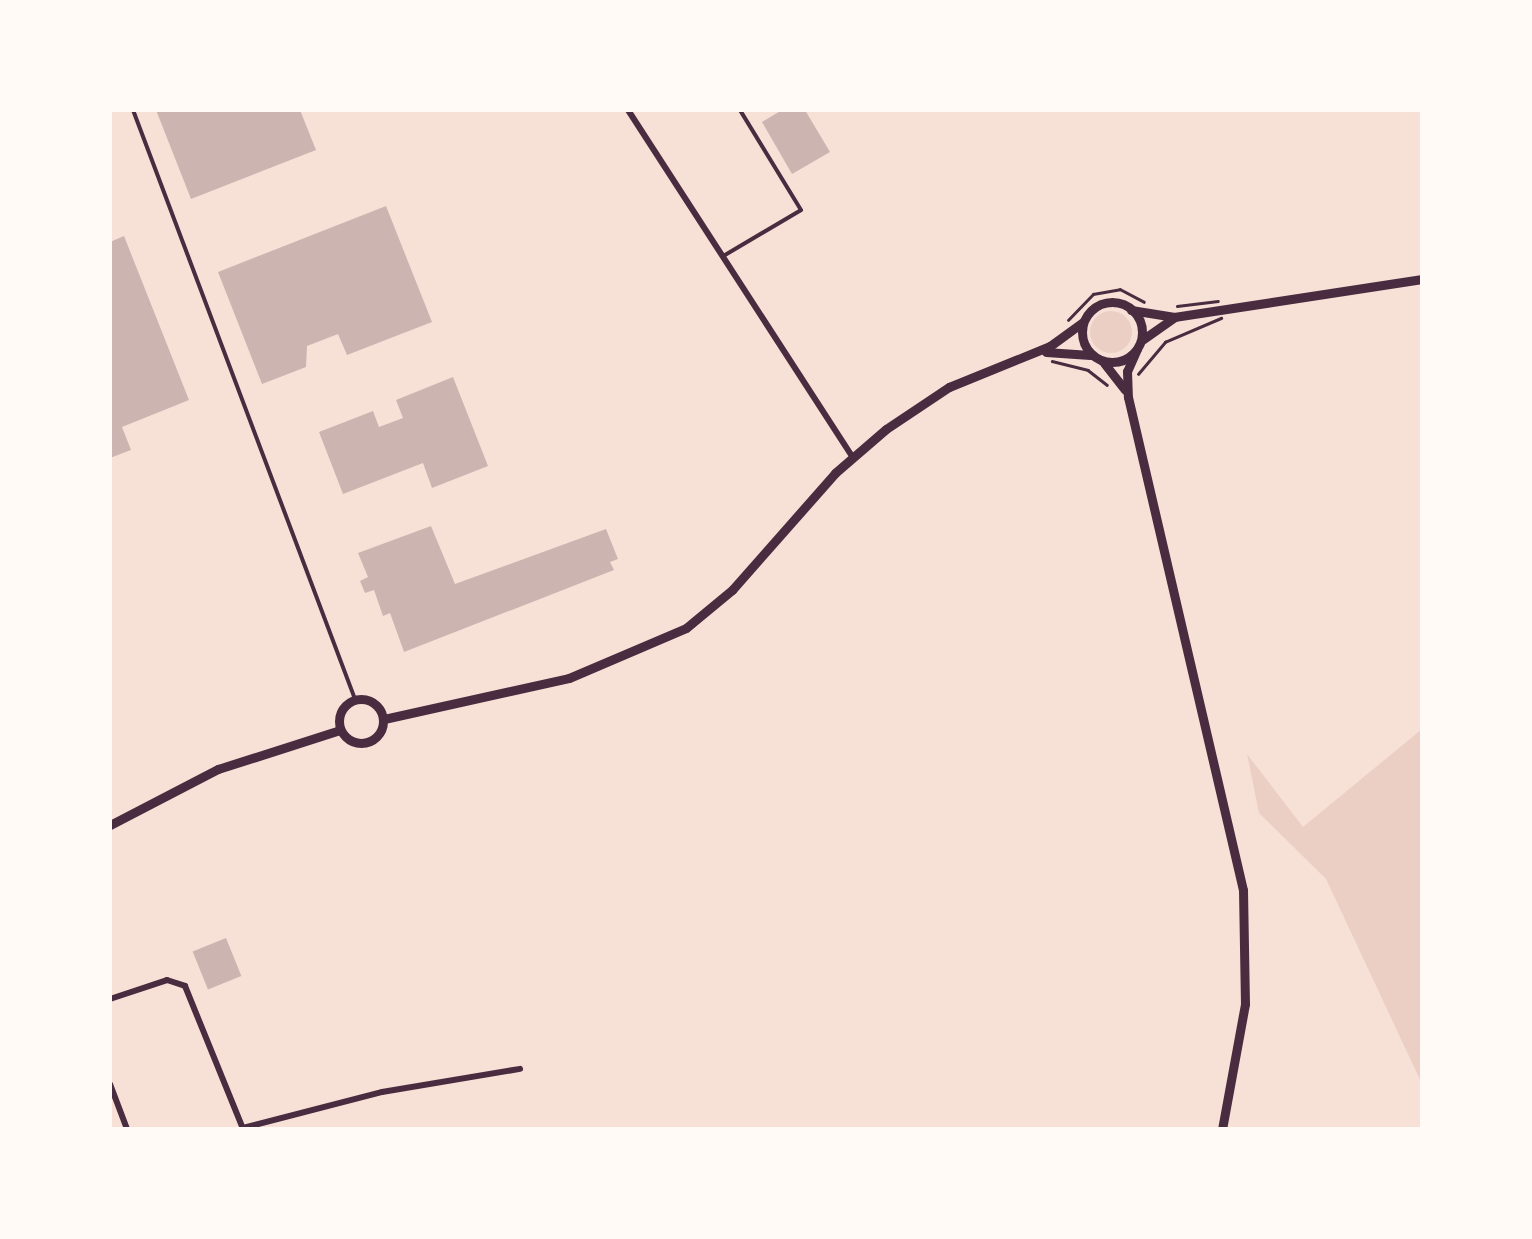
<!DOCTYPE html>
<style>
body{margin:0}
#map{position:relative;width:1532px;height:1239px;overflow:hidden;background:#f7e1d7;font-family:"Golos Text",sans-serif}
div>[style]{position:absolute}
.green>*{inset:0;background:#ebcfc5}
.round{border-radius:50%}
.building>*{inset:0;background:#ccb4b1;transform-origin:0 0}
.path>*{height:2.5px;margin:-1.25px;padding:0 1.25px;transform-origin:1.25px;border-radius:1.25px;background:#4a2c40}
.service>*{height:4px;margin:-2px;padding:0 2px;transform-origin:2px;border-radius:2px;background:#4a2c40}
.minor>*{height:6px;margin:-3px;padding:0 3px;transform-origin:3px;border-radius:3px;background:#4a2c40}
.tertiary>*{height:9px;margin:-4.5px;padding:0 4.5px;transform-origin:4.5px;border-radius:4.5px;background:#4a2c40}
.tertiary>.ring{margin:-4.5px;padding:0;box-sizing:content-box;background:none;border:9px solid #4a2c40;border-radius:50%}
span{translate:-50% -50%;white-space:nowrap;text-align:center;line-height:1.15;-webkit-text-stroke:8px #fffaf5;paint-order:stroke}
.frame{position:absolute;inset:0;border:112px solid #fffaf5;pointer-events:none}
</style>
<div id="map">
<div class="green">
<div class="round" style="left:1090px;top:311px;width:42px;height:42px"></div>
<div style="clip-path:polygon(1422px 729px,1422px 1084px,1326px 879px,1259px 813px,1247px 754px,1303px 827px)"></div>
</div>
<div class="building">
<div style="clip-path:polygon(156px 110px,300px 110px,316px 150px,191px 199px)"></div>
<div style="clip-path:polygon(782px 110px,805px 110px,830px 152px,792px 174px,762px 122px)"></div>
<div style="clip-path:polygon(386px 206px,432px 322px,347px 355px,338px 334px,307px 346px,306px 367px,262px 384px,218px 272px)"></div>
<div style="clip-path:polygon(124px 236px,189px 400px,122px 427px,131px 450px,110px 458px,110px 242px)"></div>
<div style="clip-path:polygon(453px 377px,488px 466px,432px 488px,423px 463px,343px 494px,319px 432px,373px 411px,379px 427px,403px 418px,396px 400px)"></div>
<div style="clip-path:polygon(431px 526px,455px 584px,606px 529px,618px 559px,610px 562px,614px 570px,404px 652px,390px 613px,383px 616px,374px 590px,365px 593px,360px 581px,368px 577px,358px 553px)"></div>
<div style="left:226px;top:938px;width:41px;height:36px;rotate:68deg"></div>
</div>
<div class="path">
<div style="left:1177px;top:306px;width:41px;rotate:-7deg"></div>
<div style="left:1068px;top:320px;width:36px;rotate:-46deg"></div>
<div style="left:1093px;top:294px;width:27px;rotate:-10deg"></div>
<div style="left:1120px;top:289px;width:27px;rotate:28deg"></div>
<div style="left:1052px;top:361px;width:37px;rotate:14deg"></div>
<div style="left:1088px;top:370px;width:24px;rotate:38deg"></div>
<div style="left:1138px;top:374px;width:42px;rotate:-49.8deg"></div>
<div style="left:1165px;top:342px;width:61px;rotate:-23.2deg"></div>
</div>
<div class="service">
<div style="left:133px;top:110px;width:629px;rotate:69.35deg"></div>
<div style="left:725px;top:255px;width:88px;rotate:-30.6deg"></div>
<div style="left:801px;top:210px;width:117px;rotate:-121.4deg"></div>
</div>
<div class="minor">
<div style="left:628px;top:110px;width:412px;rotate:57.1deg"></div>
<div style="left:110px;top:999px;width:60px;rotate:-18.4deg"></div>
<div style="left:167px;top:980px;width:19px;rotate:18deg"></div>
<div style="left:185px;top:986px;width:154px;rotate:67.9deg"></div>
<div style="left:110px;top:1084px;width:48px;rotate:69.3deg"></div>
<div style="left:243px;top:1128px;width:144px;rotate:-14.5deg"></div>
<div style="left:382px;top:1092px;width:140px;rotate:-9.5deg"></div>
</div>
<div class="tertiary">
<div class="ring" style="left:1082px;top:302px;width:51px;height:51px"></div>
<div style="left:1131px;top:310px;width:44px;rotate:9.2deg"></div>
<div style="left:1174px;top:317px;width:251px;rotate:-8.7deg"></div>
<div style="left:1142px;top:340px;width:39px;rotate:-35deg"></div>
<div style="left:1137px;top:349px;width:24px;rotate:114deg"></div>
<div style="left:1127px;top:371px;width:26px;rotate:88deg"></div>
<div style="left:1128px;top:397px;width:506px;rotate:76.87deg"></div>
<div style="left:1243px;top:890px;width:114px;rotate:89deg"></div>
<div style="left:1245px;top:1004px;width:127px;rotate:100.4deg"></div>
<div style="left:1046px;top:352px;width:44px;rotate:3.9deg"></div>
<div style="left:1104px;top:363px;width:34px;rotate:52deg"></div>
<div class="ring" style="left:339px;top:699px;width:35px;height:35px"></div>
<div style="left:384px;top:719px;width:189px;rotate:-12.5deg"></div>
<div style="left:569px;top:678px;width:127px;rotate:-23.1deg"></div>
<div style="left:686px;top:628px;width:60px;rotate:-39.6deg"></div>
<div style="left:732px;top:590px;width:156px;rotate:-48.6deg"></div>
<div style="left:835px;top:473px;width:67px;rotate:-40.8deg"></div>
<div style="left:886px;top:429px;width:76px;rotate:-33.7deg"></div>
<div style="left:949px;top:387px;width:109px;rotate:-22.1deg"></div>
<div style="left:1050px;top:346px;width:41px;rotate:-36deg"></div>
<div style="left:110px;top:825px;width:122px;rotate:-27.4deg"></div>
<div style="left:218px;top:769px;width:128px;rotate:-17.7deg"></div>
</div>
<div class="frame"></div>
</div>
